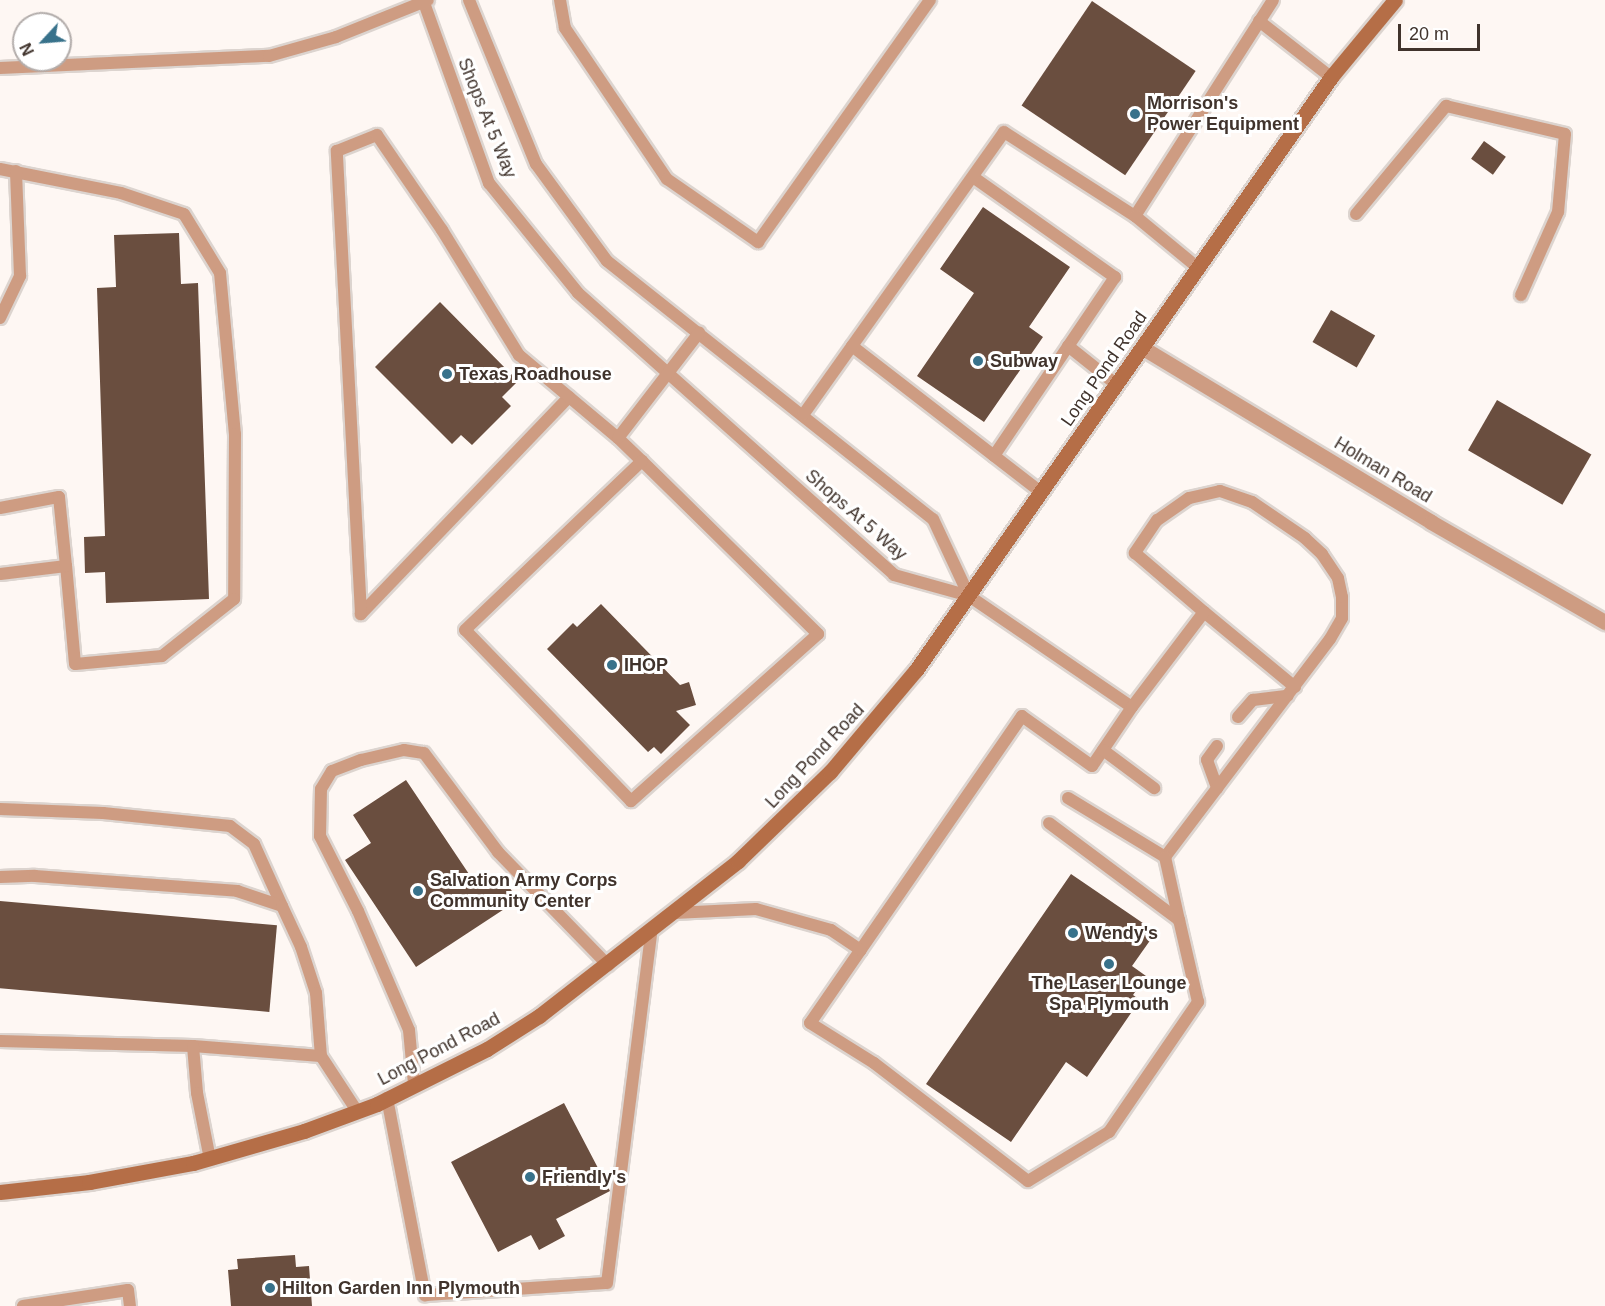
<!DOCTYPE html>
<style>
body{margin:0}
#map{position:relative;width:1605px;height:1306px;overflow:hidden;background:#fef7f3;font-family:Helvetica,sans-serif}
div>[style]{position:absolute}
.building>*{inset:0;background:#6a4e3f;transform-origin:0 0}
.roads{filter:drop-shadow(2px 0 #dcd4cf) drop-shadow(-2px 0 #dcd4cf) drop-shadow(0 2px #dcd4cf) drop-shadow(0 -2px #dcd4cf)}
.lane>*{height:12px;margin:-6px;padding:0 6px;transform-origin:6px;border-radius:6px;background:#ce9c82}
.street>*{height:15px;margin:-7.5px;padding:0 7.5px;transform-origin:7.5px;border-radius:7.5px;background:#ce9c82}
.secondary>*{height:15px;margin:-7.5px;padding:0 7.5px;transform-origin:7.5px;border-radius:7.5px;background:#b56e47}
.dots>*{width:16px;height:16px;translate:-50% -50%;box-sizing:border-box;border:3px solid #fff;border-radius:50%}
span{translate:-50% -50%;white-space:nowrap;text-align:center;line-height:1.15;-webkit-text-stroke:6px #fff;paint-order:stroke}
.poi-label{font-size:18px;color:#40332c;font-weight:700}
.left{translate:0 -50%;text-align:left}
.street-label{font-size:18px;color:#40332c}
.north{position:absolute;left:12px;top:12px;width:60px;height:60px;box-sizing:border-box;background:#fff;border:2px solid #b3adab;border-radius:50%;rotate:244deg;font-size:16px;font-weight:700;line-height:24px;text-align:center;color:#40332c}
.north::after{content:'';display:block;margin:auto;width:21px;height:27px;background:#38728b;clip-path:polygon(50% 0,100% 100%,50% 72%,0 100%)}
.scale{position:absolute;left:1398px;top:24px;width:82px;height:27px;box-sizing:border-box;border:3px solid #40332c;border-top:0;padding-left:8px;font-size:18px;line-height:21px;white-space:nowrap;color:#40332c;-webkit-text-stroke:4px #fff;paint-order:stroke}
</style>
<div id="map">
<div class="building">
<div style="left:1092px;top:1px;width:125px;height:126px;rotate:34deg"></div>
<div style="left:1484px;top:141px;width:27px;height:22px;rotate:36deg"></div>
<div style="clip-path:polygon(983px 207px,1070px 267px,1029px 327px,1043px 337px,984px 422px,917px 376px,974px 293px,940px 269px)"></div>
<div style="clip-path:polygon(179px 233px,181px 284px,198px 283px,209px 599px,106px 603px,105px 572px,85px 573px,84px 537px,105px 536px,97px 288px,116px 287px,114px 235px)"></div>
<div style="clip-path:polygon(440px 302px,518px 381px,502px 397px,511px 406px,472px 445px,461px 435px,452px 444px,375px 367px)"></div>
<div style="left:1331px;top:310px;width:51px;height:37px;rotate:30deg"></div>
<div style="left:1497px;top:400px;width:109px;height:58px;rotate:30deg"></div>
<div style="clip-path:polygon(601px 604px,680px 685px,689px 682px,696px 705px,676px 711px,690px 725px,661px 754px,654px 747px,648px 752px,547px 649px,573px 623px,577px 627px)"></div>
<div style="clip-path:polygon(406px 780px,479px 889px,501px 875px,518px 900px,416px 967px,345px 860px,371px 843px,353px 815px)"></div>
<div style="clip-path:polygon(1071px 874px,1156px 932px,1132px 966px,1146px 976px,1133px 995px,1140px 1000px,1087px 1077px,1066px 1062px,1011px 1142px,926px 1084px)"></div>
<div style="left:0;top:901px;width:278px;height:87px;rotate:5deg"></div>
<div style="clip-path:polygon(564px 1103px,610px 1191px,556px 1219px,565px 1236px,539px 1250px,531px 1235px,498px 1252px,451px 1162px)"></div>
<div style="clip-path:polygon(295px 1255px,296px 1267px,309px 1266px,312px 1306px,231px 1306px,228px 1270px,238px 1269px,237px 1259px)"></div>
</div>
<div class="roads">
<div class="lane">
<div style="left:423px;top:0;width:195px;rotate:70.2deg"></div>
<div style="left:489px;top:183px;width:141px;rotate:51deg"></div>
<div style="left:578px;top:293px;width:424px;rotate:41.7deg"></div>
<div style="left:894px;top:575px;width:78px;rotate:15.6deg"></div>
<div style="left:969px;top:596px;width:197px;rotate:34.3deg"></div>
<div style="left:1132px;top:707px;width:71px;rotate:124.1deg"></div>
<div style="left:1092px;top:766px;width:86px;rotate:-144.5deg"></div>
<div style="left:1022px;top:716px;width:373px;rotate:124.6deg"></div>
<div style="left:810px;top:1023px;width:75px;rotate:32deg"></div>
<div style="left:874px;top:1063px;width:194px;rotate:37.5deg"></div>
<div style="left:1028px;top:1181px;width:95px;rotate:-31.2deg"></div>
<div style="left:1109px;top:1132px;width:158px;rotate:-55.6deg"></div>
<div style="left:1198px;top:1002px;width:84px;rotate:-103deg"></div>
<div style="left:1179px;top:920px;width:162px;rotate:-143.3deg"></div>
<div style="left:469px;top:0;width:177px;rotate:67.8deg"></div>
<div style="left:536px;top:164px;width:120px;rotate:53.8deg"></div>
<div style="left:607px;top:261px;width:416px;rotate:38.4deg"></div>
<div style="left:933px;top:519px;width:85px;rotate:64.9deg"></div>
<div style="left:560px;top:0;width:28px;rotate:80deg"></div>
<div style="left:565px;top:28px;width:182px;rotate:56deg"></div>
<div style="left:667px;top:179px;width:111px;rotate:34.7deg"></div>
<div style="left:758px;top:242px;width:297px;rotate:-54.6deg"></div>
<div style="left:1259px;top:21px;width:91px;rotate:37.9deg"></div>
<div style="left:0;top:68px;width:269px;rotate:-2.6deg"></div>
<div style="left:269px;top:56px;width:70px;rotate:-15.8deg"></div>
<div style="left:336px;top:37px;width:99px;rotate:-21.9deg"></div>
<div style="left:0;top:169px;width:123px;rotate:11.2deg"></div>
<div style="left:121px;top:193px;width:66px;rotate:18.4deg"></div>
<div style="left:184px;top:214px;width:69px;rotate:58.6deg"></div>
<div style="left:220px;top:273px;width:162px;rotate:84.7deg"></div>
<div style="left:235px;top:434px;width:165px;rotate:90.3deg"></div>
<div style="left:234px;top:599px;width:92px;rotate:141.6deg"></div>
<div style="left:162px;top:656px;width:87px;rotate:174.7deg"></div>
<div style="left:75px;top:664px;width:98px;rotate:-95.2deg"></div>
<div style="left:66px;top:566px;width:66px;rotate:173.1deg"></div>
<div style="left:973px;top:177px;width:174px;rotate:35.2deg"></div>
<div style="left:1115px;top:277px;width:216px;rotate:124.1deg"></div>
<div style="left:1356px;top:214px;width:141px;rotate:-50.2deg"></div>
<div style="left:1446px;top:106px;width:122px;rotate:13.2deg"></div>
<div style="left:1565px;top:134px;width:78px;rotate:95.1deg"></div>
<div style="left:1558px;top:212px;width:91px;rotate:114deg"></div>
<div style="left:1135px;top:216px;width:256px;rotate:-57.4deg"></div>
<div style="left:0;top:318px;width:47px;rotate:-64.5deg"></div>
<div style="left:20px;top:276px;width:105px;rotate:-92.2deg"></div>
<div style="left:852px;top:346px;width:239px;rotate:37.7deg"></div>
<div style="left:1068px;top:346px;width:63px;rotate:38.5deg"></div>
<div style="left:569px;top:397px;width:301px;rotate:133.8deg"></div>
<div style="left:361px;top:614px;width:464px;rotate:-93deg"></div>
<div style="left:337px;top:151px;width:43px;rotate:-21.8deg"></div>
<div style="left:377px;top:135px;width:115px;rotate:55.6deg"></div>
<div style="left:442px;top:230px;width:147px;rotate:58.4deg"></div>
<div style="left:519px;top:355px;width:129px;rotate:40deg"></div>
<div style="left:618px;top:438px;width:33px;rotate:44deg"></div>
<div style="left:642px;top:461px;width:247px;rotate:44.5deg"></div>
<div style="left:818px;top:634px;width:251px;rotate:138.2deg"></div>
<div style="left:631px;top:801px;width:238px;rotate:-134.1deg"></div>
<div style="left:465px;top:630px;width:245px;rotate:-43.7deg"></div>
<div style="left:803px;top:415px;width:347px;rotate:-54.6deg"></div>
<div style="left:1004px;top:132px;width:156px;rotate:32.7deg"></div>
<div style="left:1135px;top:216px;width:82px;rotate:39.5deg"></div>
<div style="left:618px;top:438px;width:133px;rotate:-52.4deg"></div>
<div style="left:0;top:508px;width:60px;rotate:-10.6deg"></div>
<div style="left:59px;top:497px;width:69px;rotate:84.2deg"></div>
<div style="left:1204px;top:612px;width:118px;rotate:39.5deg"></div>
<div style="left:1238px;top:717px;width:23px;rotate:-49deg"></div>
<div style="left:1253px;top:700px;width:35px;rotate:-7deg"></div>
<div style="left:1217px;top:746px;width:17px;rotate:126deg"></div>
<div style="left:1207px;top:760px;width:30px;rotate:70deg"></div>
<div style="left:1103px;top:750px;width:64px;rotate:36.7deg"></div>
<div style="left:1068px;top:798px;width:114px;rotate:31.3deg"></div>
<div style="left:1165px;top:857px;width:273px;rotate:-52.9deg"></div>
<div style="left:1330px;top:639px;width:24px;rotate:-60deg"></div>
<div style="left:1342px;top:618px;width:21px;rotate:-90deg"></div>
<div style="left:1342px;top:597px;width:19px;rotate:-102deg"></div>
<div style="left:1338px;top:578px;width:29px;rotate:-124deg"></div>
<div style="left:1322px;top:554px;width:23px;rotate:-137deg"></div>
<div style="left:1305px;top:538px;width:64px;rotate:-145.8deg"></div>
<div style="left:1252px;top:502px;width:34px;rotate:-161deg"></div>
<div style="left:1220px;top:491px;width:32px;rotate:167deg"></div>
<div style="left:1189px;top:498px;width:39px;rotate:145deg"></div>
<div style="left:1157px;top:520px;width:40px;rotate:124deg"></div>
<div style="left:1135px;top:553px;width:91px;rotate:40.5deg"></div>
<div style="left:1204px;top:612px;width:119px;rotate:127.2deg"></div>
<div style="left:0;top:809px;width:103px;rotate:2.2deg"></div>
<div style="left:103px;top:813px;width:128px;rotate:5.8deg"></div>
<div style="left:230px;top:826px;width:30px;rotate:37deg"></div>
<div style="left:254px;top:844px;width:68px;rotate:65.7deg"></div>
<div style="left:1165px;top:857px;width:65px;rotate:77.5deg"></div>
<div style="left:0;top:877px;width:35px;rotate:-2deg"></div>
<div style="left:35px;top:876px;width:203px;rotate:4.2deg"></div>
<div style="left:237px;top:891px;width:47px;rotate:18.4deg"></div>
<div style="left:282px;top:906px;width:45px;rotate:65.1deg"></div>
<div style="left:301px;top:947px;width:48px;rotate:71.9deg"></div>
<div style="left:316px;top:993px;width:63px;rotate:85.5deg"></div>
<div style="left:321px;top:1056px;width:66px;rotate:56.8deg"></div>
<div style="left:674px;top:913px;width:82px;rotate:-2.8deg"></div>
<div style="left:756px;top:909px;width:78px;rotate:15.6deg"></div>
<div style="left:831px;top:930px;width:36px;rotate:34deg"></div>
<div style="left:0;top:1041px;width:193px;rotate:1.5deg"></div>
<div style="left:193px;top:1046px;width:128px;rotate:4.5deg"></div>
<div style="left:193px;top:1046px;width:47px;rotate:85.1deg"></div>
<div style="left:197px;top:1093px;width:67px;rotate:78.9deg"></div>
<div style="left:414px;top:1084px;width:54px;rotate:-95.3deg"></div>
<div style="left:409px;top:1030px;width:129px;rotate:-113.2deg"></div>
<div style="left:358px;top:911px;width:84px;rotate:-116.9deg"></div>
<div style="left:320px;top:836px;width:47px;rotate:-88.8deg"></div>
<div style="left:321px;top:789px;width:21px;rotate:-59deg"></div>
<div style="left:332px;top:771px;width:31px;rotate:-21deg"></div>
<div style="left:361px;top:760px;width:44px;rotate:-13.1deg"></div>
<div style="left:404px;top:750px;width:20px;rotate:9deg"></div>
<div style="left:424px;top:753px;width:124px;rotate:53.2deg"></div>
<div style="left:498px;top:852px;width:158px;rotate:45.8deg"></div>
<div style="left:387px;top:1098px;width:201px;rotate:79.1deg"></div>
<div style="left:425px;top:1295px;width:182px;rotate:-3.8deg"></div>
<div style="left:607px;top:1283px;width:357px;rotate:-82.8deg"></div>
<div style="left:23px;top:1306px;width:106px;rotate:-8.7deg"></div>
<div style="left:128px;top:1290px;width:16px;rotate:83deg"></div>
</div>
<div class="street">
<div style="left:1143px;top:348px;width:336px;rotate:31.1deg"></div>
<div style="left:1431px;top:522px;width:201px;rotate:29.9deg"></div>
</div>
<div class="secondary">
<div style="left:0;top:1192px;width:90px;rotate:-6.4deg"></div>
<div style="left:89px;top:1182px;width:106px;rotate:-10.4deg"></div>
<div style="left:193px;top:1163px;width:116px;rotate:-16.1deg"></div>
<div style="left:304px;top:1131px;width:78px;rotate:-20.3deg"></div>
<div style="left:377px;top:1104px;width:123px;rotate:-26.6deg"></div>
<div style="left:487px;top:1049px;width:62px;rotate:-32.4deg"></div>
<div style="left:539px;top:1016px;width:252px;rotate:-37.9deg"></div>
<div style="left:738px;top:861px;width:128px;rotate:-44.1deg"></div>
<div style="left:830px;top:772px;width:133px;rotate:-49.9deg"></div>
<div style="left:916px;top:670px;width:724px;rotate:-55.01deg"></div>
<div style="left:1331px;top:77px;width:100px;rotate:-50.3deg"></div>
</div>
</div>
<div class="dots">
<div style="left:1135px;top:114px;background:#38728b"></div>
<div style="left:978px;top:361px;background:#38728b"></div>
<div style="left:447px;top:374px;background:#38728b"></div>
<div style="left:612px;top:665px;background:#38728b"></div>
<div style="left:418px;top:891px;background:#38728b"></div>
<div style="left:1073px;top:933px;background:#38728b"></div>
<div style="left:1109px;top:964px;background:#38728b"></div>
<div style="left:530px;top:1177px;background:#38728b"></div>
<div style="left:270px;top:1288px;background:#38728b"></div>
</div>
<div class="poi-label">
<span class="left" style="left:1147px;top:114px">Morrison's<br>Power Equipment</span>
<span class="left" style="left:990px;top:361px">Subway</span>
<span class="left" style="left:459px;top:374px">Texas Roadhouse</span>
<span class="left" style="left:624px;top:665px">IHOP</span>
<span class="left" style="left:430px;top:891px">Salvation Army Corps<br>Community Center</span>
<span class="left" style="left:1085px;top:933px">Wendy's</span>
<span style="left:1109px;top:994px">The Laser Lounge<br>Spa Plymouth</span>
<span class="left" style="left:542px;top:1177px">Friendly's</span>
<span class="left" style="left:282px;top:1288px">Hilton Garden Inn Plymouth</span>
</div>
<div class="street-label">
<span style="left:487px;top:118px;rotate:68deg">Shops At 5 Way</span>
<span style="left:1104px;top:369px;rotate:-55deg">Long Pond Road</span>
<span style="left:1383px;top:470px;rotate:31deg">Holman Road</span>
<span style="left:856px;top:515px;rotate:41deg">Shops At 5 Way</span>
<span style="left:815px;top:756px;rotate:-47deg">Long Pond Road</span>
<span style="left:439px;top:1049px;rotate:-28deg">Long Pond Road</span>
</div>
<div class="north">N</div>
<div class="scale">20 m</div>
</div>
